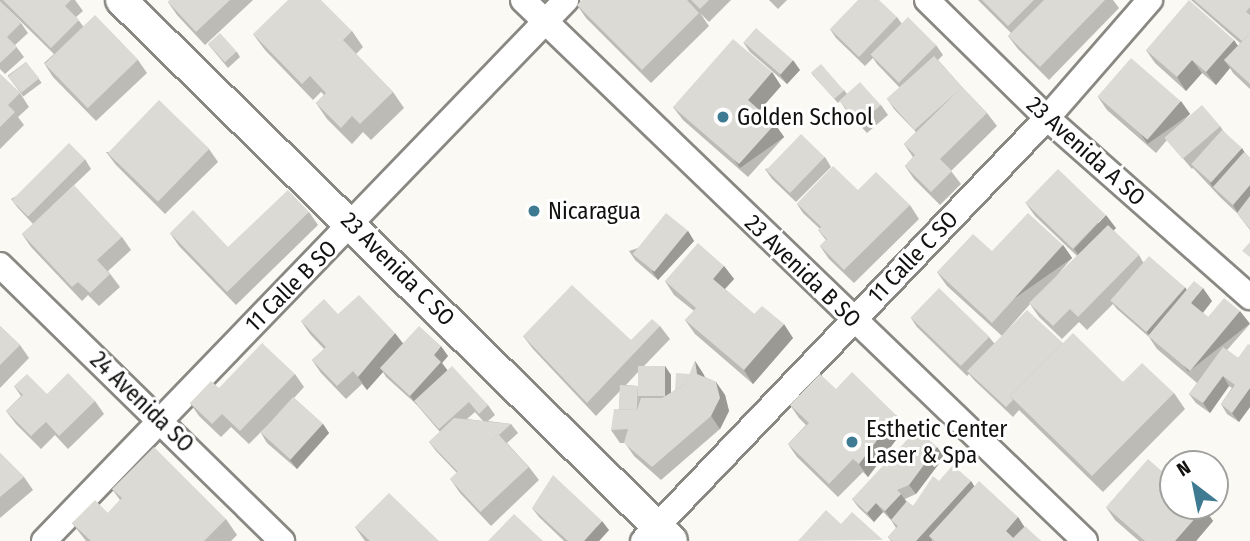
<!DOCTYPE html>
<style>
body{margin:0}
#map{position:relative;width:1250px;height:541px;overflow:hidden;background:#faf9f3;font-family:"Fira Sans Condensed",sans-serif}
div>[style]{position:absolute}
.roads{filter:drop-shadow(2px 0 #8a8883) drop-shadow(-2px 0 #8a8883) drop-shadow(0 2px #8a8883) drop-shadow(0 -2px #8a8883)}
.minor>*{height:24px;margin:-12px;padding:0 12px;transform-origin:12px;border-radius:12px;background:#fff}
.tertiary>*{height:30px;margin:-15px;padding:0 15px;transform-origin:15px;border-radius:15px;background:#fff}
.wall>*{inset:0;background:#bdbbb6;transform-origin:0 0}
.shaded-wall>*{inset:0;background:#9a9994;transform-origin:0 0}
.building>*{inset:0;background:#dcdad4;transform-origin:0 0}
.dots>*{width:19px;height:19px;translate:-50% -50%;box-sizing:border-box;border:4px solid #fff;border-radius:50%}
span{translate:-50% -50%;white-space:nowrap;text-align:center;line-height:1.15;-webkit-text-stroke:6px #fff;paint-order:stroke}
.poi-label{font-size:23px;color:#121110}
.left{translate:0 -50%;text-align:left}
.street-label{font-size:23px;color:#121110}
.north{position:absolute;left:1159px;top:450px;width:70px;height:70px;box-sizing:border-box;background:#fff;border:2px solid #a0a09f;border-radius:50%;rotate:328deg;font-size:19px;font-weight:700;line-height:28px;text-align:center;color:#121110}
.north::after{content:'';display:block;margin:auto;width:24px;height:32px;background:#3e7b92;clip-path:polygon(50% 0,100% 100%,50% 72%,0 100%)}
</style>
<div id="map">
<div class="roads">
<div class="minor">
<div style="left:523px;top:0;width:780px;rotate:43.91deg"></div>
<div style="left:927px;top:0;width:168px;rotate:44.5deg"></div>
<div style="left:1047px;top:118px;width:271px;rotate:41.4deg"></div>
<div style="left:0;top:265px;width:395px;rotate:44.4deg"></div>
<div style="left:44px;top:541px;width:752px;rotate:-46.02deg"></div>
<div style="left:643px;top:541px;width:585px;rotate:-46.32deg"></div>
<div style="left:1047px;top:118px;width:157px;rotate:-48.9deg"></div>
</div>
<div class="tertiary">
<div style="left:121px;top:0;width:772px;rotate:44.48deg"></div>
</div>
</div>
<div class="wall">
<div style="clip-path:polygon(0 0,75px 0,83px 11px,76px 17px,83px 26px,138px 60px,147px 73px,96px 121px,53px 77px,44px 63px,54px 54px,3px 4px,21px 23px,28px 33px,15px 45px,24px 57px,5px 74px,0 69px)"></div>
<div style="clip-path:polygon(170px 0,253px 0,205px 45px,177px 15px,168px 2px)"></div>
<div style="clip-path:polygon(687px 0,731px 0,709px 22px,700px 13px,709px 26px,651px 83px,586px 18px,577px 5px)"></div>
<div style="clip-path:polygon(769px 0,787px 0,778px 9px)"></div>
<div style="clip-path:polygon(978px 0,1113px 0,1119px 8px,1049px 80px,1018px 49px,1008px 36px,1011px 33px)"></div>
<div style="clip-path:polygon(1191px 0,1250px 0,1250px 89px,1233px 73px,1230px 68px,1216px 85px,1202px 73px,1186px 91px,1155px 63px,1146px 50px,1238px 46px,1240px 43px)"></div>
<div style="clip-path:polygon(897px 17px,902px 24px,936px 45px,943px 55px,938px 60px,962px 87px,987px 113px,997px 126px,951px 171px,961px 184px,940px 205px,914px 179px,905px 166px,913px 157px,904px 144px,916px 132px,894px 109px,888px 100px,900px 88px,877px 64px,873px 58px,865px 66px,836px 38px,830px 29px)"></div>
<div style="clip-path:polygon(352px 31px,363px 47px,356px 54px,393px 92px,404px 108px,371px 140px,363px 132px,352px 144px,327px 119px,316px 103px,324px 95px,321px 92px,313px 100px,265px 50px,253px 34px)"></div>
<div style="clip-path:polygon(743px 42px,800px 70px,787px 84px,750px 52px)"></div>
<div style="clip-path:polygon(208px 44px,237px 52px,240px 57px,228px 68px)"></div>
<div style="left:26px;top:62px;width:26px;height:23px;rotate:53deg"></div>
<div style="clip-path:polygon(772px 72px,781px 86px,760px 110px,784px 137px,748px 177px,683px 120px,673px 107px)"></div>
<div style="clip-path:polygon(811px 73px,844px 90px,847px 94px,881px 105px,888px 115px,867px 133px,846px 110px,840px 101px,838px 103px)"></div>
<div style="clip-path:polygon(0 74px,20px 93px,29px 107px,18px 117px,24px 125px,0 149px)"></div>
<div style="clip-path:polygon(1098px 97px,1190px 114px,1184px 121px,1220px 126px,1224px 132px,1250px 158px,1250px 230px,1237px 213px,1220px 197px,1193px 168px,1192px 169px,1167px 140px,1156px 153px,1107px 110px)"></div>
<div style="clip-path:polygon(209px 149px,218px 162px,165px 214px,116px 165px,106px 152px)"></div>
<div style="clip-path:polygon(825px 157px,831px 167px,796px 202px,772px 179px,765px 169px)"></div>
<div style="clip-path:polygon(85px 159px,91px 169px,51px 207px,122px 237px,131px 250px,108px 271px,120px 287px,99px 306px,88px 295px,82px 301px,31px 247px,22px 234px,33px 224px,18px 208px,11px 199px)"></div>
<div style="clip-path:polygon(858px 190px,910px 205px,919px 219px,854px 283px,829px 259px,820px 246px,826px 240px,818px 230px,820px 229px,803px 213px,797px 204px)"></div>
<div style="clip-path:polygon(1025px 202px,1116px 228px,1113px 230px,1139px 255px,1143px 262px,1187px 290px,1212px 301px,1203px 313px,1208px 317px,1250px 324px,1227px 350px,1238px 358px,1250px 345px,1250px 407px,1239px 422px,1227px 414px,1221px 404px,1232px 388px,1229px 386px,1210px 413px,1196px 403px,1189px 394px,1197px 383px,1157px 349px,1149px 337px,1117px 309px,1113px 304px,1087px 330px,1079px 322px,1062px 339px,1039px 317px,1030px 304px,1002px 336px,947px 286px,937px 272px,992px 251px,1063px 245px,1072px 258px,1054px 279px,1077px 256px,1035px 216px)"></div>
<div style="clip-path:polygon(309px 212px,318px 225px,236px 305px,179px 246px,170px 233px,228px 247px)"></div>
<div style="clip-path:polygon(688px 231px,694px 241px,658px 280px,635px 260px,629px 251px)"></div>
<div style="clip-path:polygon(724px 266px,734px 279px,725px 289px,754px 314px,793px 338px,753px 384px,695px 334px,685px 320px,694px 311px,674px 295px,665px 281px)"></div>
<div style="clip-path:polygon(evenodd,338px 314px,403px 343px,448px 356px,442px 363px,447px 370px,488px 405px,495px 415px,488px 421px,511px 424px,518px 433px,507px 443px,529px 467px,539px 480px,491px 526px,460px 493px,451px 480px,457px 473px,436px 451px,429px 442px,440px 432px,416px 404px,386px 377px,383px 372px,367px 390px,362px 384px,346px 399px,321px 373px,312px 360px,324px 349px,310px 334px,301px 321px,338px 314px,475px 412px,483px 421px,467px 419px,475px 412px)"></div>
<div style="clip-path:polygon(911px 318px,989px 337px,994px 343px,1063px 343px,1123px 382px,1174px 393px,1185px 409px,1103px 492px,1019px 410px,1013px 417px,974px 380px,969px 374px,967px 376px,917px 327px)"></div>
<div style="clip-path:polygon(0 326px,20px 345px,29px 358px,0 388px)"></div>
<div style="clip-path:polygon(evenodd,660px 326px,670px 339px,644px 366px,665px 366px,671px 375px,671px 393px,675px 390px,690px 374px,695px 361px,704px 375px,705px 377px,716px 382px,725px 395px,729px 411px,720px 429px,661px 480px,634px 456px,625px 443px,620px 443px,611px 430px,619px 409px,620px 391px,596px 416px,533px 349px,523px 336px,631px 340px,660px 326px,638px 372px,638px 386px,626px 385px,638px 372px)"></div>
<div style="clip-path:polygon(295px 374px,304px 387px,294px 398px,323px 424px,329px 433px,297px 469px,267px 443px,261px 433px,272px 421px,249px 444px,231px 427px,221px 437px,199px 416px,190px 403px,219px 388px)"></div>
<div style="clip-path:polygon(14px 386px,47px 394px,95px 401px,104px 414px,68px 449px,55px 435px,41px 449px,16px 424px,6px 411px,21px 396px)"></div>
<div style="clip-path:polygon(836px 389px,905px 428px,868px 477px,863px 472px,838px 497px,797px 457px,788px 444px,806px 425px,799px 418px,790px 405px)"></div>
<div style="clip-path:polygon(937px 447px,944px 457px,916px 494px,905px 499px,907px 502px,913px 506px,939px 481px,971px 481px,974px 486px,1018px 517px,1024px 527px,1041px 541px,933px 541px,932px 540px,932px 541px,891px 541px,888px 537px,896px 528px,891px 520px,883px 512px,874px 522px,859px 508px,852px 499px)"></div>
<div style="clip-path:polygon(0 453px,24px 477px,33px 490px,0 518px)"></div>
<div style="clip-path:polygon(112px 489px,226px 519px,237px 535px,231px 541px,86px 541px,72px 523px,108px 513px,120px 500px)"></div>
<div style="clip-path:polygon(1106px 507px,1204px 508px,1213px 521px,1196px 541px,1139px 541px,1115px 520px)"></div>
<div style="clip-path:polygon(532px 508px,609px 530px,599px 541px,564px 541px,539px 517px)"></div>
<div style="clip-path:polygon(355px 527px,439px 541px,365px 541px)"></div>
</div>
<div class="shaded-wall">
<div style="clip-path:polygon(1234px 40px,1243px 53px,1224px 60px,1230px 68px,1216px 85px,1206px 72px)"></div>
<div style="clip-path:polygon(793px 60px,800px 70px,787px 84px,780px 75px)"></div>
<div style="clip-path:polygon(1192px 60px,1202px 73px,1186px 91px,1177px 77px)"></div>
<div style="clip-path:polygon(772px 72px,781px 86px,757px 113px,748px 100px)"></div>
<div style="left:1181px;top:101px;width:16px;height:52px;rotate:55deg"></div>
<div style="left:775px;top:124px;width:16px;height:54px;rotate:55deg"></div>
<div style="clip-path:polygon(1242px 148px,1248px 158px,1213px 187px,1216px 192px,1210px 183px)"></div>
<div style="clip-path:polygon(1250px 185px,1250px 202px,1239px 215px,1233px 205px)"></div>
<div style="clip-path:polygon(1106px 215px,1116px 228px,1083px 262px,1074px 249px)"></div>
<div style="clip-path:polygon(688px 231px,694px 241px,658px 280px,652px 271px)"></div>
<div style="left:1063px;top:245px;width:16px;height:105px;rotate:55deg"></div>
<div style="clip-path:polygon(724px 266px,734px 279px,722px 292px,713px 279px)"></div>
<div style="clip-path:polygon(1185px 287px,1191px 297px,1153px 341px,1146px 331px)"></div>
<div style="clip-path:polygon(1203px 288px,1212px 301px,1200px 316px,1191px 303px)"></div>
<div style="left:1240px;top:311px;width:16px;height:78px;rotate:52deg"></div>
<div style="clip-path:polygon(784px 324px,793px 338px,753px 384px,744px 370px)"></div>
<div style="clip-path:polygon(395px 333px,405px 346px,380px 368px,383px 372px,367px 390px,358px 377px)"></div>
<div style="clip-path:polygon(441px 346px,448px 356px,442px 363px,448px 371px,417px 405px,410px 396px,434px 355px)"></div>
<div style="clip-path:polygon(695px 361px,704px 375px,706px 387px,697px 374px)"></div>
<div style="clip-path:polygon(665px 366px,671px 375px,671px 405px,665px 396px)"></div>
<div style="clip-path:polygon(1223px 376px,1229px 386px,1210px 413px,1203px 403px)"></div>
<div style="clip-path:polygon(716px 382px,725px 395px,729px 411px,720px 429px,711px 416px)"></div>
<div style="clip-path:polygon(1250px 388px,1250px 407px,1239px 422px,1232px 413px)"></div>
<div style="clip-path:polygon(896px 415px,905px 428px,868px 477px,859px 464px)"></div>
<div style="clip-path:polygon(323px 424px,329px 433px,297px 469px,290px 460px)"></div>
<div style="clip-path:polygon(937px 447px,944px 457px,916px 494px,909px 485px)"></div>
<div style="clip-path:polygon(971px 481px,977px 491px,929px 536px,932px 540px,932px 541px,916px 541px)"></div>
<div style="clip-path:polygon(901px 494px,908px 504px,892px 521px,885px 511px)"></div>
<div style="clip-path:polygon(876px 503px,883px 512px,874px 522px,867px 513px)"></div>
<div style="clip-path:polygon(1204px 508px,1213px 521px,1196px 541px,1175px 541px)"></div>
<div style="clip-path:polygon(1018px 517px,1027px 531px,1017px 541px,1006px 531px)"></div>
<div style="clip-path:polygon(602px 521px,609px 530px,599px 541px,584px 541px)"></div>
</div>
<div class="building">
<div style="clip-path:polygon(3px 0,71px 0,65px 6px,79px 20px,51px 48px)"></div>
<div style="clip-path:polygon(170px 0,230px 0,196px 32px,168px 2px)"></div>
<div style="clip-path:polygon(288px 0,321px 0,352px 31px,343px 40px,393px 92px,360px 124px,352px 116px,341px 128px,316px 103px,326px 93px,310px 76px,302px 84px,253px 34px)"></div>
<div style="clip-path:polygon(582px 0,687px 0,699px 13px,642px 70px,577px 5px)"></div>
<div style="clip-path:polygon(691px 0,709px 0,700px 9px)"></div>
<div style="clip-path:polygon(858px 0,879px 0,897px 17px,859px 57px,830px 29px)"></div>
<div style="clip-path:polygon(982px 0,1034px 0,1008px 26px)"></div>
<div style="clip-path:polygon(1044px 0,1105px 0,1040px 67px,1008px 36px)"></div>
<div style="clip-path:polygon(1189px 0,1234px 40px,1206px 72px,1192px 60px,1177px 77px,1146px 50px)"></div>
<div style="clip-path:polygon(1194px 0,1250px 0,1250px 7px,1246px 12px,1250px 15px,1250px 33px,1242px 41px)"></div>
<div style="clip-path:polygon(0 1px,21px 23px,7px 37px,17px 47px,0 63px)"></div>
<div style="left:95px;top:15px;width:62px;height:70px;rotate:46deg"></div>
<div style="left:908px;top:17px;width:40px;height:53px;rotate:45deg"></div>
<div style="left:756px;top:28px;width:49px;height:19px;rotate:41deg"></div>
<div style="left:220px;top:33px;width:25px;height:16px;rotate:48deg"></div>
<div style="clip-path:polygon(1250px 33px,1250px 84px,1224px 60px)"></div>
<div style="clip-path:polygon(733px 39px,772px 72px,748px 100px,775px 124px,739px 164px,673px 107px)"></div>
<div style="left:934px;top:56px;width:42px;height:64px;rotate:48deg"></div>
<div style="left:1131px;top:58px;width:66px;height:51px;rotate:41deg"></div>
<div style="left:26px;top:62px;width:21px;height:23px;rotate:51deg"></div>
<div style="left:821px;top:64px;width:35px;height:13px;rotate:49deg"></div>
<div style="clip-path:polygon(0 74px,20px 93px,8px 105px,15px 112px,0 127px)"></div>
<div style="left:860px;top:82px;width:31px;height:28px;rotate:48deg"></div>
<div style="clip-path:polygon(962px 87px,987px 113px,940px 159px,952px 171px,931px 192px,905px 166px,915px 155px,904px 144px)"></div>
<div style="left:159px;top:100px;width:70px;height:74px;rotate:44deg"></div>
<div style="left:1202px;top:105px;width:28px;height:50px;rotate:49deg"></div>
<div style="left:1222px;top:130px;width:27px;height:46px;rotate:42deg"></div>
<div style="left:801px;top:134px;width:33px;height:50px;rotate:44deg"></div>
<div style="left:69px;top:143px;width:23px;height:81px;rotate:45deg"></div>
<div style="clip-path:polygon(1244px 152px,1250px 158px,1250px 185px,1233px 205px,1213px 187px)"></div>
<div style="left:833px;top:166px;width:35px;height:52px;rotate:44deg"></div>
<div style="left:1058px;top:169px;width:66px;height:47px;rotate:44deg"></div>
<div style="clip-path:polygon(876px 172px,910px 205px,844px 270px,820px 246px,827px 239px,818px 230px)"></div>
<div style="clip-path:polygon(74px 185px,122px 237px,97px 260px,110px 274px,90px 293px,78px 282px,72px 287px,22px 234px)"></div>
<div style="clip-path:polygon(288px 190px,309px 212px,227px 292px,170px 233px,193px 210px,228px 247px)"></div>
<div style="clip-path:polygon(1250px 196px,1250px 229px,1237px 213px)"></div>
<div style="left:666px;top:213px;width:28px;height:53px;rotate:39deg"></div>
<div style="clip-path:polygon(1028px 213px,1063px 245px,992px 323px,937px 272px,973px 234px,992px 251px)"></div>
<div style="clip-path:polygon(1108px 225px,1139px 255px,1078px 317px,1070px 309px,1053px 326px,1029px 303px)"></div>
<div style="clip-path:polygon(1250px 242px,1250px 257px,1242px 251px)"></div>
<div style="clip-path:polygon(698px 243px,724px 266px,713px 279px,754px 314px,762px 306px,784px 324px,744px 370px,685px 320px,696px 308px,665px 281px)"></div>
<div style="left:1149px;top:256px;width:48px;height:59px;rotate:41deg"></div>
<div style="clip-path:polygon(1194px 281px,1203px 288px,1191px 303px,1208px 317px,1224px 298px,1240px 311px,1190px 371px,1148px 336px)"></div>
<div style="clip-path:polygon(572px 285px,631px 340px,652px 319px,660px 326px,587px 403px,523px 336px)"></div>
<div style="left:939px;top:288px;width:70px;height:41px;rotate:44deg"></div>
<div style="clip-path:polygon(359px 295px,395px 333px,358px 377px,353px 371px,337px 386px,312px 360px,326px 347px,301px 321px,324px 299px,338px 314px)"></div>
<div style="clip-path:polygon(1027px 310px,1063px 343px,1010px 396px,1013px 400px,1006px 407px,967px 371px)"></div>
<div style="clip-path:polygon(0 326px,20px 345px,0 365px)"></div>
<div style="clip-path:polygon(419px 326px,441px 346px,434px 355px,441px 362px,410px 396px,380px 368px)"></div>
<div style="clip-path:polygon(1073px 333px,1123px 382px,1142px 363px,1174px 393px,1092px 476px,1010px 396px)"></div>
<div style="clip-path:polygon(262px 343px,295px 374px,240px 431px,222px 414px,212px 424px,190px 403px,211px 381px,219px 388px)"></div>
<div style="clip-path:polygon(1248px 344px,1250px 345px,1250px 388px,1232px 413px,1221px 404px,1235px 385px,1223px 376px,1203px 403px,1189px 394px,1223px 347px,1238px 358px)"></div>
<div style="clip-path:polygon(695px 361px,697px 374px,716px 382px,720px 398px,711px 416px,652px 467px,624px 443px,628px 429px,611px 430px,614px 409px,637px 410px,641px 398px,662px 398px,685px 384px)"></div>
<div style="clip-path:polygon(452px 366px,488px 405px,479px 414px,469px 402px,439px 429px,414px 401px)"></div>
<div style="left:638px;top:366px;width:27px;height:30px"></div>
<div style="clip-path:polygon(852px 372px,896px 415px,859px 464px,853px 459px,829px 484px,788px 444px,809px 423px,790px 405px,820px 374px,836px 389px)"></div>
<div style="clip-path:polygon(68px 373px,95px 401px,59px 436px,46px 422px,31px 436px,6px 411px,23px 395px,14px 386px,27px 374px,47px 394px)"></div>
<div style="clip-path:polygon(676px 373px,690px 374px,685px 384px,675px 390px)"></div>
<div style="left:620px;top:385px;width:18px;height:24px;rotate:3deg"></div>
<div style="left:293px;top:397px;width:40px;height:48px;rotate:42deg"></div>
<div style="clip-path:polygon(454px 418px,511px 424px,499px 435px,498px 434px,458px 472px,429px 442px)"></div>
<div style="clip-path:polygon(917px 429px,937px 447px,909px 485px,897px 490px,901px 494px,885px 511px,876px 503px,867px 513px,852px 499px)"></div>
<div style="left:498px;top:434px;width:45px;height:66px;rotate:47deg"></div>
<div style="clip-path:polygon(154px 447px,226px 519px,204px 541px,91px 541px,72px 523px,95px 500px,108px 513px,122px 498px,112px 489px)"></div>
<div style="clip-path:polygon(0 453px,24px 477px,0 497px)"></div>
<div style="clip-path:polygon(1148px 459px,1173px 481px,1173px 506px,1201px 506px,1204px 508px,1175px 541px,1145px 541px,1106px 507px)"></div>
<div style="clip-path:polygon(953px 465px,971px 481px,916px 541px,892px 541px,888px 537px,898px 526px,891px 520px,907px 501px,913px 506px,933px 476px,939px 481px)"></div>
<div style="clip-path:polygon(553px 475px,602px 521px,584px 541px,568px 541px,532px 508px)"></div>
<div style="clip-path:polygon(979px 481px,1018px 517px,1006px 531px,1013px 538px,1025px 526px,1041px 541px,935px 541px,929px 536px)"></div>
<div style="clip-path:polygon(389px 493px,439px 541px,370px 541px,355px 527px)"></div>
<div style="clip-path:polygon(826px 510px,841px 524px,852px 512px,883px 540px,798px 541px)"></div>
<div style="clip-path:polygon(514px 514px,543px 541px,488px 541px)"></div>
</div>
<div class="dots">
<div style="left:723px;top:117px;background:#3e7b92"></div>
<div style="left:534px;top:211px;background:#3e7b92"></div>
<div style="left:852px;top:442px;background:#3e7b92"></div>
</div>
<div class="poi-label">
<span class="left" style="left:737px;top:117px">Golden School</span>
<span class="left" style="left:548px;top:211px">Nicaragua</span>
<span class="left" style="left:866px;top:442px">Esthetic Center<br>Laser &amp; Spa</span>
</div>
<div class="street-label">
<span style="left:1086px;top:151px;rotate:42deg">23 Avenida A SO</span>
<span style="left:913px;top:257px;rotate:-46deg">11 Calle C SO</span>
<span style="left:398px;top:269px;rotate:45deg">23 Avenida C SO</span>
<span style="left:803px;top:271px;rotate:44deg">23 Avenida B SO</span>
<span style="left:291px;top:286px;rotate:-45deg">11 Calle B SO</span>
<span style="left:142px;top:402px;rotate:44deg">24 Avenida SO</span>
</div>
<div class="north">N</div>
</div>
